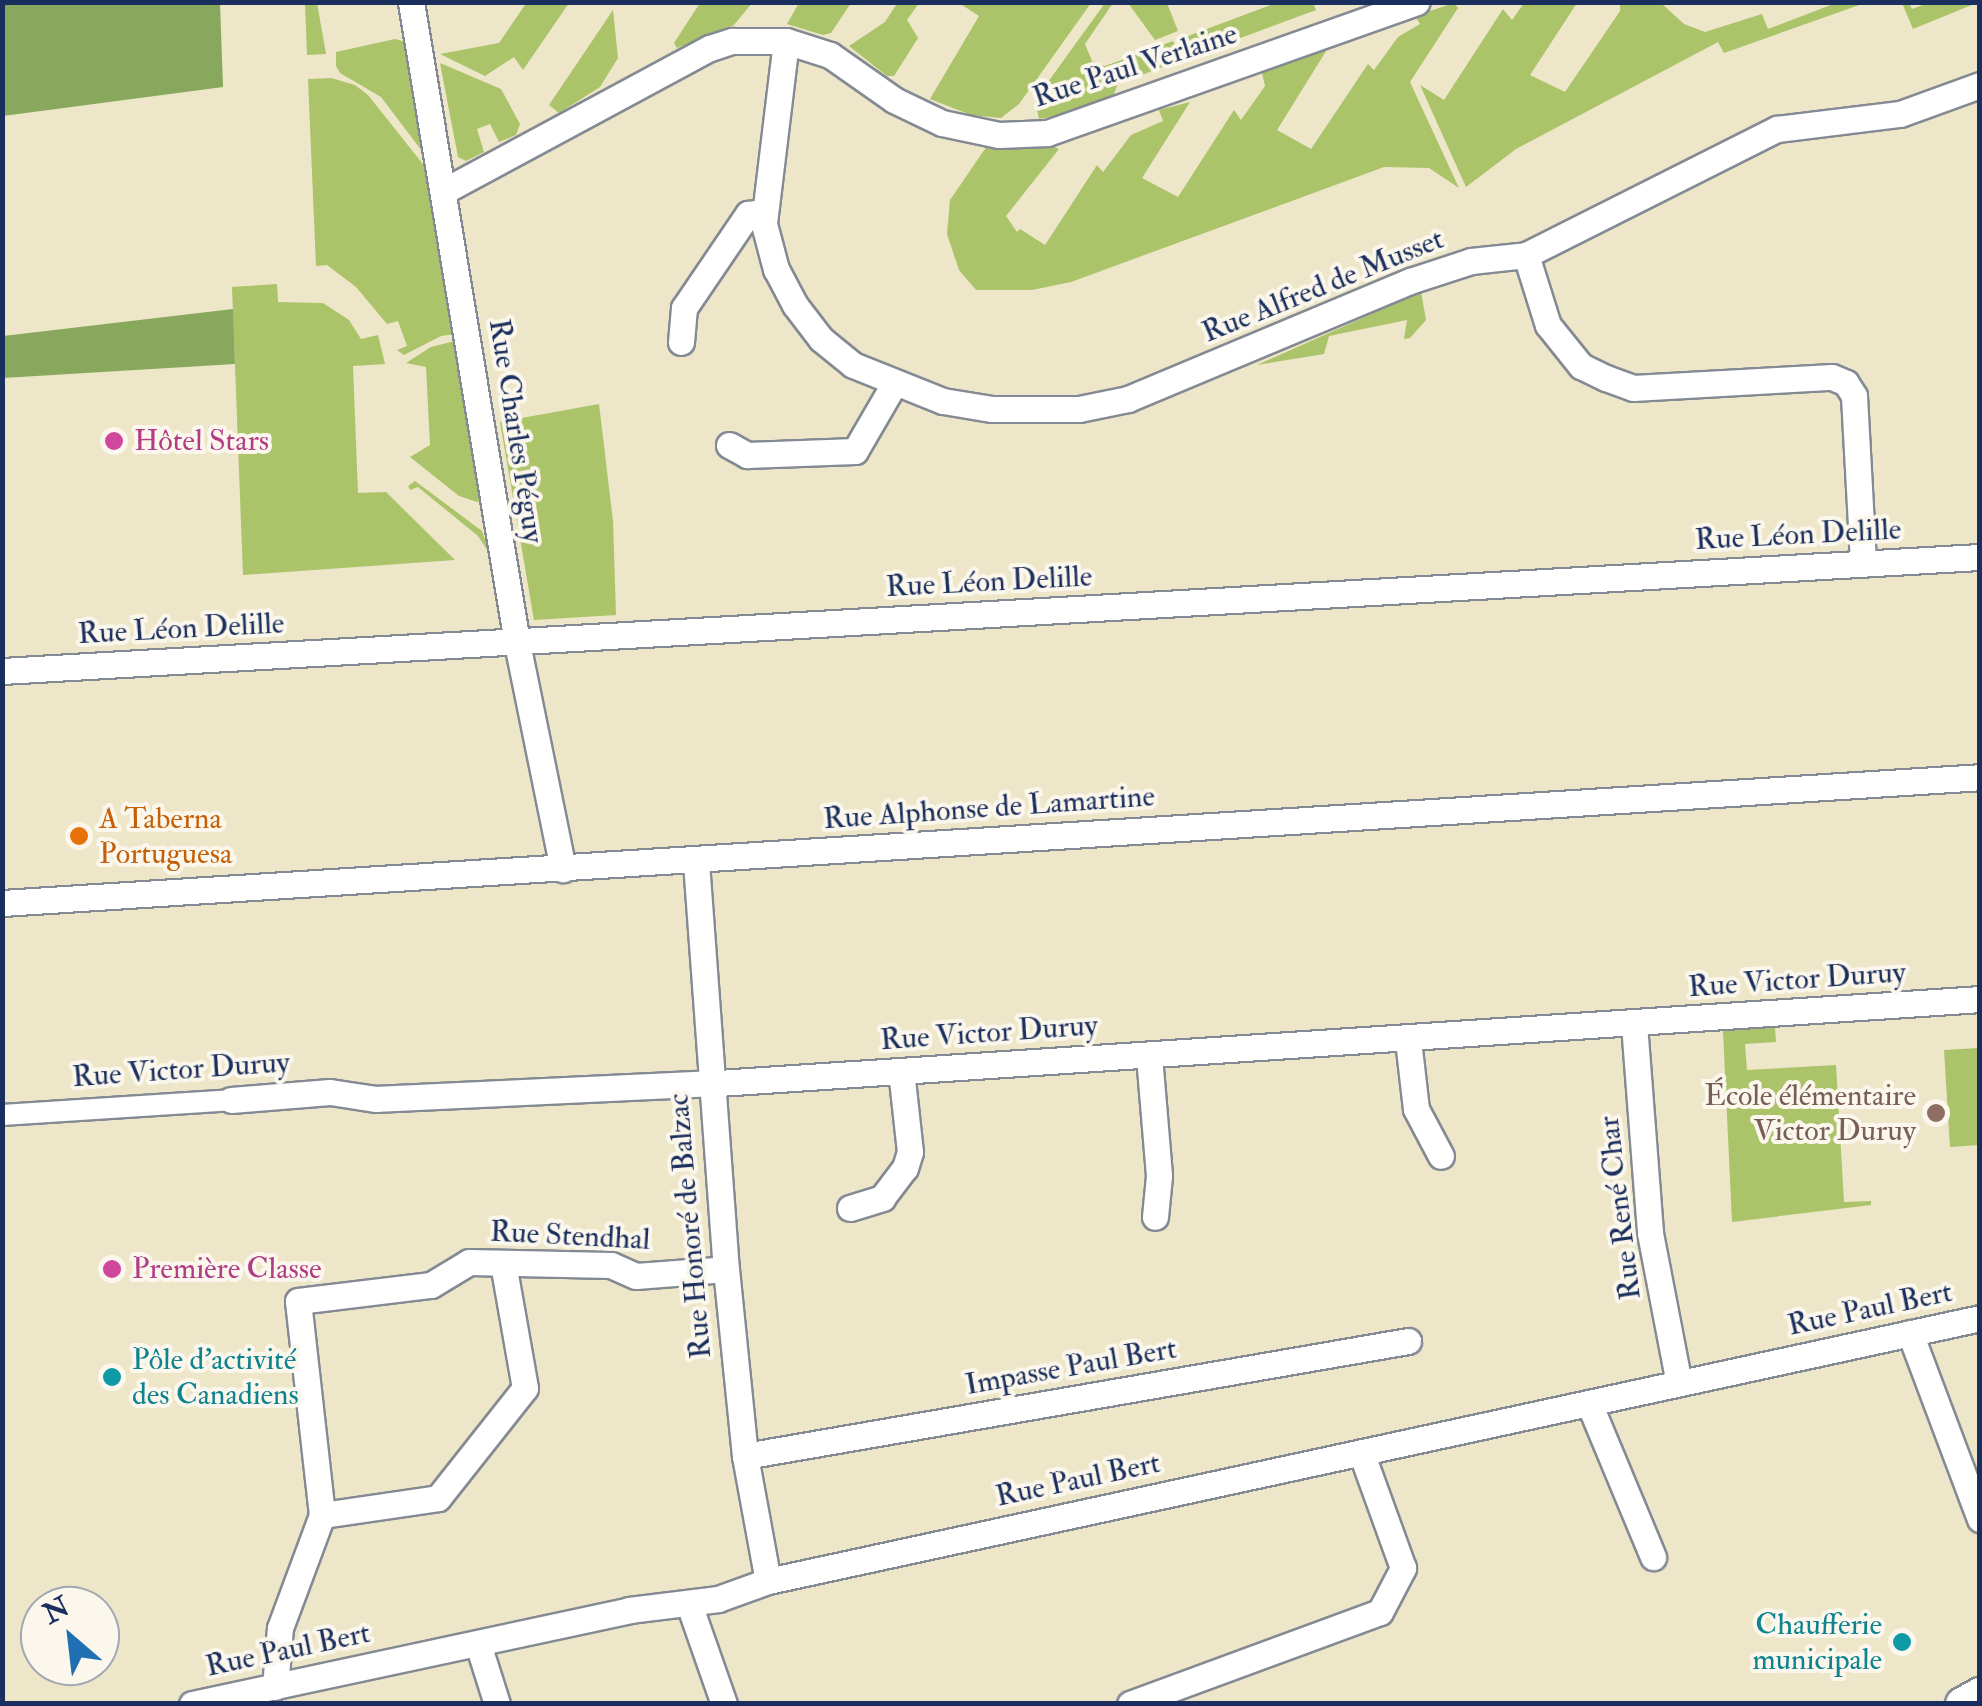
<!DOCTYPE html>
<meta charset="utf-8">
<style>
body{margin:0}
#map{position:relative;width:1982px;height:1706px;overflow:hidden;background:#ede6c8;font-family:"IM FELL Double Pica",serif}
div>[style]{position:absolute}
.green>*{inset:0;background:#abc369}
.forest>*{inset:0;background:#88a95d}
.roads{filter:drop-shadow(2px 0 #848a93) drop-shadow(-2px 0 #848a93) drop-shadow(0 2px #848a93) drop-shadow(0 -2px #848a93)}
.pedestrian>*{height:20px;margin:-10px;padding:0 10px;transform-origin:10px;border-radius:10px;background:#fff}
.minor>*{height:25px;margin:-12.5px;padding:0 12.5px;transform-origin:12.5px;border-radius:12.5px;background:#fff}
.tertiary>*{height:32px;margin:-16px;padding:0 16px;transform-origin:16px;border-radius:16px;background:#fff}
.dots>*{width:28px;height:28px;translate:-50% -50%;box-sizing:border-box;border:5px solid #fbf7ec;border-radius:50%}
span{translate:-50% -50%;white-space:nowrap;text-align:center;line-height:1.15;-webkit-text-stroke:8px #fbf7ec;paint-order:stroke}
.street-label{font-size:30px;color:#1b2f5e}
.hotel-label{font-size:30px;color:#b23c85}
.left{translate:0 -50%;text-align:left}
.food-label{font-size:30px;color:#c56008}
.education-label{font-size:30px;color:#785e54}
.right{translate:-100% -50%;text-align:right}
.culture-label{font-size:30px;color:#0d838f}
.frame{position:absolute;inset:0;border:5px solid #1b2f5e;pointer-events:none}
.north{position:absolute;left:20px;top:1586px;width:100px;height:100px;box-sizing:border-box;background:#fbf7ec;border:2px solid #a1a7b3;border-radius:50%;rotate:332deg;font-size:28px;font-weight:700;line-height:40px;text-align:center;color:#1b2f5e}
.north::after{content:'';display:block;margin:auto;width:35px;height:45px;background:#1f6fb2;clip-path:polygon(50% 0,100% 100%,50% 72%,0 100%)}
</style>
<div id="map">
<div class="green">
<div style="clip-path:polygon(527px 2px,569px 3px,523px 70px,514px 57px,485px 76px,440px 54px,499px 43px)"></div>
<div style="clip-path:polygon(898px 2px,919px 3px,907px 20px,918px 38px,894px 76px,887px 76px,849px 46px,885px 22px)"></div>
<div style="clip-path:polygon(1979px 2px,1913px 29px,1902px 3px,1909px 3px,1912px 9px,1928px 3px)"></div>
<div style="clip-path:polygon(305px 3px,317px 3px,326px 54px,307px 55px)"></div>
<div style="clip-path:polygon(700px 3px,700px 2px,752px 3px,734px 25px,677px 48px,674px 43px)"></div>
<div style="clip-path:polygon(799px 3px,800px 2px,851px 3px,831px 33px,823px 35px,787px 24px)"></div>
<div style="clip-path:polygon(959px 3px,1091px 3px,1019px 104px,1001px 118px,971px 115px,930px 99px,979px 16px)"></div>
<div style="clip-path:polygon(1105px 3px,1113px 3px,1085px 44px,1092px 61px,1105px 66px,1173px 41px,1181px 60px,1118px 84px,1113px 96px,1072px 113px,1039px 119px,1035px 100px)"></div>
<div style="clip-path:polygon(1128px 3px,1167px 3px,1178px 31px,1155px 40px)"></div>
<div style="clip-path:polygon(1276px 3px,1313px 3px,1316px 10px,1187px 58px,1180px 39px)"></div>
<div style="clip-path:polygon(1454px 3px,1458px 8px,1410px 82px,1459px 188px,1429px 168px,1384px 167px,1071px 282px,1032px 290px,976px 290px,959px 270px,947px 234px,950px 200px,987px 146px,1051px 145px,1059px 149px,1006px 216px,1017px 232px,1020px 229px,1045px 245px,1097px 165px,1103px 172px,1131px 135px,1163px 121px,1159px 110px,1190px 102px,1142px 178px,1178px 197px,1234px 110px,1241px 120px,1265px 86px,1262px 73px,1328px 48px,1277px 130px,1311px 149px,1368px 64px,1374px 70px,1398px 37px,1420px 24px,1415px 16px)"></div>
<div style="clip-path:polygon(1524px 3px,1577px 3px,1530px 75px,1565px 92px,1620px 11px,1620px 3px,1661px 3px,1684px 24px,1705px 32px,1762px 14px,1768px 29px,1836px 3px,1865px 3px,1724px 53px,1718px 42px,1516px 149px,1466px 187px,1420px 85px,1444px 100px,1503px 9px,1512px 20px)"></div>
<div style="clip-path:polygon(613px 10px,618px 58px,600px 87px,559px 113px,549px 105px)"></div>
<div style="clip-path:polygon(395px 39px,406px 42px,425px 155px,381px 97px,340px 73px,336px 66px,336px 52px)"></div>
<div style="clip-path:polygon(440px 63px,501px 89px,520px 124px,516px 135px,499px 142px,490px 124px,477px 129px,484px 152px,466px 161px,458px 157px)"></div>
<div style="clip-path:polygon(331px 78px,355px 85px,368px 95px,426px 168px,455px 334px,441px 336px,404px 355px,397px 350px,407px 346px,398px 321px,387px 324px,356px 287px,327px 265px,316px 266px,308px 79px)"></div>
<div style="clip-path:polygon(277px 284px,278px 302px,323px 303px,349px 320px,361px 339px,378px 335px,385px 364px,353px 366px,358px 493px,386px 492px,455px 560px,243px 575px,232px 287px)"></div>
<div style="clip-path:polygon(1421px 292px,1426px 320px,1410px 338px,1404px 339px,1407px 320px,1329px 336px,1324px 354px,1257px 365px)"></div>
<div style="clip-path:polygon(455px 341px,482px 500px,477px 502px,459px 496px,410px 457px,430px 445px,426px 367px,406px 363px,431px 347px)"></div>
<div style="clip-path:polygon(599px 404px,613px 521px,616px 615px,534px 620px,500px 422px)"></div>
<div style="clip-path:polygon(415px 481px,482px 531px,491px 556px,478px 536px,418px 487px,410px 490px,408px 486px)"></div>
<div style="clip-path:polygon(1775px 1027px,1776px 1042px,1745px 1044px,1747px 1070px,1836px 1065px,1844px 1202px,1871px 1201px,1871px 1205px,1732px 1222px,1723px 1031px)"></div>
<div style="clip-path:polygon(1979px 1048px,1979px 1145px,1950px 1147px,1944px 1050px)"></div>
</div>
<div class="forest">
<div style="clip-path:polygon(2px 3px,220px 3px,223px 87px,3px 116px)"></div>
<div style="clip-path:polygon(233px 309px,235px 364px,3px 378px,3px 336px)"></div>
</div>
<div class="roads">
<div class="pedestrian">
<div style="left:2px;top:1115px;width:229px;rotate:-3.7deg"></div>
</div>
<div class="minor">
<div style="left:411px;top:2px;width:650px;rotate:80.61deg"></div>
<div style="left:517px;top:643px;width:231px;rotate:78.5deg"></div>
<div style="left:786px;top:41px;width:184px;rotate:96.9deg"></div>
<div style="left:764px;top:224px;width:47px;rotate:75.1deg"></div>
<div style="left:776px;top:269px;width:41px;rotate:62.2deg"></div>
<div style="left:795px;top:305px;width:43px;rotate:52.6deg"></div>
<div style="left:821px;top:339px;width:41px;rotate:39.1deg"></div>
<div style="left:853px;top:365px;width:97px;rotate:21.8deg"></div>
<div style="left:943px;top:401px;width:50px;rotate:9.3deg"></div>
<div style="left:992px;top:409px;width:87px"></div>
<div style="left:1079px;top:409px;width:50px;rotate:-11.5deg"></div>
<div style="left:1128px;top:399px;width:306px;rotate:-22.7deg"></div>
<div style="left:1410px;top:281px;width:64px;rotate:-18.2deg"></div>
<div style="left:1471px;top:261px;width:55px;rotate:-6.2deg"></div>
<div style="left:1526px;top:255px;width:281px;rotate:-26.7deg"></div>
<div style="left:1777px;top:129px;width:124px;rotate:-7deg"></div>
<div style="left:1900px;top:114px;width:85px;rotate:-19.9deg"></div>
<div style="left:444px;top:191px;width:302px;rotate:-28.3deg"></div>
<div style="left:710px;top:48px;width:23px;rotate:-18deg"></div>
<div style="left:732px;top:41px;width:54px"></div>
<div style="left:786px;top:41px;width:46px;rotate:17.7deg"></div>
<div style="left:830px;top:55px;width:78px;rotate:35.1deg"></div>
<div style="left:894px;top:100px;width:53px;rotate:25.6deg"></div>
<div style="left:942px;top:123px;width:58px;rotate:11.9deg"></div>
<div style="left:999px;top:135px;width:48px;rotate:-2.4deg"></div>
<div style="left:1047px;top:133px;width:392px;rotate:-19.5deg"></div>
<div style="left:1526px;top:255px;width:73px;rotate:72.6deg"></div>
<div style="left:1548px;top:325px;width:53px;rotate:51.2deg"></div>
<div style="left:1581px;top:366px;width:28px;rotate:26deg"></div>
<div style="left:1606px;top:378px;width:29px;rotate:20deg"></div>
<div style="left:1633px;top:388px;width:199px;rotate:-3.2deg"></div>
<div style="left:1832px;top:377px;width:15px;rotate:23deg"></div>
<div style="left:1846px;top:383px;width:15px;rotate:58deg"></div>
<div style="left:1854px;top:396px;width:168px;rotate:86.9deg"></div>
<div style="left:681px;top:342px;width:34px;rotate:-85deg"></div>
<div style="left:684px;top:308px;width:114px;rotate:-55.8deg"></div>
<div style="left:748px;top:214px;width:16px;rotate:-7deg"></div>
<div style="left:729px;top:445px;width:21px;rotate:29deg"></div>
<div style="left:747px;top:455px;width:108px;rotate:-2.1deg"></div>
<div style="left:855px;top:451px;width:78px;rotate:-59.8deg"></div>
<div style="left:2px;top:671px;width:1981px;rotate:-3.3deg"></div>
<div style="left:696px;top:862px;width:408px;rotate:85.8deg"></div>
<div style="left:726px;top:1269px;width:188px;rotate:84.2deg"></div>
<div style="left:745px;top:1456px;width:127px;rotate:79.6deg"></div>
<div style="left:2px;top:903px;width:1982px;rotate:-3.64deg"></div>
<div style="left:1634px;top:1024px;width:210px;rotate:85.6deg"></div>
<div style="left:1650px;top:1233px;width:153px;rotate:79.1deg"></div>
<div style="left:1408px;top:1040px;width:69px;rotate:83.4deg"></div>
<div style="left:1416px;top:1109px;width:53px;rotate:62deg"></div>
<div style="left:1149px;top:1056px;width:120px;rotate:85.2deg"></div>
<div style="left:1159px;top:1176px;width:41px;rotate:95.6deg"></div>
<div style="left:231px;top:1100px;width:99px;rotate:-4.6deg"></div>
<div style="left:330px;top:1092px;width:47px;rotate:8.7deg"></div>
<div style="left:376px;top:1099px;width:343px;rotate:-2.7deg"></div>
<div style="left:719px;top:1083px;width:1264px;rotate:-3.81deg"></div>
<div style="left:850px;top:1208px;width:34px;rotate:-17deg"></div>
<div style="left:882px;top:1198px;width:38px;rotate:-53deg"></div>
<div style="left:905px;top:1168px;width:17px;rotate:-73deg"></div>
<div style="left:910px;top:1152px;width:81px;rotate:-96.3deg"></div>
<div style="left:1910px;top:1333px;width:199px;rotate:69.4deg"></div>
<div style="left:1589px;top:1403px;width:167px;rotate:67.4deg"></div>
<div style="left:745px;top:1456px;width:673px;rotate:-9.84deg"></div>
<div style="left:322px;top:1515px;width:117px;rotate:-8.3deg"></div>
<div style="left:438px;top:1498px;width:140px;rotate:-51.7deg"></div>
<div style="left:525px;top:1388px;width:127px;rotate:-100deg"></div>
<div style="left:689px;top:1604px;width:106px;rotate:70.7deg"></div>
<div style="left:478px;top:1644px;width:63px;rotate:72.4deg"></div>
<div style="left:275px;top:1687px;width:59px;rotate:-85.2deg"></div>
<div style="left:280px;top:1628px;width:121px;rotate:-69.6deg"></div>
<div style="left:322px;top:1515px;width:215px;rotate:-96.4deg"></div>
<div style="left:298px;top:1301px;width:134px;rotate:-6.9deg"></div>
<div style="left:431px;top:1285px;width:44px;rotate:-31.2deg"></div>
<div style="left:469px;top:1262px;width:142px;rotate:1.2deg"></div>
<div style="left:611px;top:1265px;width:27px;rotate:24deg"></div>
<div style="left:636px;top:1276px;width:90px;rotate:-4.4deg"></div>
<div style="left:192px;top:1704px;width:447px;rotate:-12.1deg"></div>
<div style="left:629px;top:1610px;width:90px;rotate:-7deg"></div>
<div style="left:718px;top:1599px;width:53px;rotate:-19.8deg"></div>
<div style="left:768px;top:1581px;width:1240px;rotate:-12.24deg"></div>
<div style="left:1130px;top:1704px;width:266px;rotate:-20.2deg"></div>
<div style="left:1380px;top:1612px;width:50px;rotate:-62.4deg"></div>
<div style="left:1403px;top:1568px;width:123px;rotate:-109.9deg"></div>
</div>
<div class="tertiary">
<div style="left:1962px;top:1704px;width:21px;rotate:-29deg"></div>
</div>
</div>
<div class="dots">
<div style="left:114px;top:441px;background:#d1479c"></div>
<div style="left:79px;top:836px;background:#e8710a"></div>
<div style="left:1936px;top:1113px;background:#8d6e63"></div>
<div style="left:112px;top:1269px;background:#d1479c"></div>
<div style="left:112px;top:1377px;background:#0f9aa8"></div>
<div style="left:1902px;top:1642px;background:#0f9aa8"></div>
</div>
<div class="street-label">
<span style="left:1135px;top:66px;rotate:-18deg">Rue Paul Verlaine</span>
<span style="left:1323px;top:286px;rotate:-22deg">Rue Alfred de Musset</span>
<span style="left:516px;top:431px;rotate:81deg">Rue Charles Péguy</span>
<span style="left:1798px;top:535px;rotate:-3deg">Rue Léon Delille</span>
<span style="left:989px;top:582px;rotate:-3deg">Rue Léon Delille</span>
<span style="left:181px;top:629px;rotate:-3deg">Rue Léon Delille</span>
<span style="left:989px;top:808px;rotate:-4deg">Rue Alphonse de Lamartine</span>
<span style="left:1797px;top:980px;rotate:-4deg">Rue Victor Duruy</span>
<span style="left:989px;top:1033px;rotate:-4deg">Rue Victor Duruy</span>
<span style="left:181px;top:1070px;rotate:-4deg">Rue Victor Duruy</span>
<span style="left:1620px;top:1208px;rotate:-97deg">Rue René Char</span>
<span style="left:690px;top:1226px;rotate:-95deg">Rue Honoré de Balzac</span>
<span style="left:570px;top:1236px;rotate:3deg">Rue Stendhal</span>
<span style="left:1870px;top:1309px;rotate:-12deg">Rue Paul Bert</span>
<span style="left:1071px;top:1367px;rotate:-10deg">Impasse Paul Bert</span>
<span style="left:1078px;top:1480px;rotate:-12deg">Rue Paul Bert</span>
<span style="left:288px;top:1650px;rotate:-12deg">Rue Paul Bert</span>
</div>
<div class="hotel-label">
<span class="left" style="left:134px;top:441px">Hôtel Stars</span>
<span class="left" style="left:132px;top:1269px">Première Classe</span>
</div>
<div class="food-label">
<span class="left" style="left:99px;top:836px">A Taberna<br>Portuguesa</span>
</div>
<div class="education-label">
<span class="right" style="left:1916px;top:1113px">École élémentaire<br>Victor Duruy</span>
</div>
<div class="culture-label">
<span class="left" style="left:132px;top:1377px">Pôle d'activité<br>des Canadiens</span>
<span class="right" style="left:1882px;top:1642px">Chaufferie<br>municipale</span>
</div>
<div class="frame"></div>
<div class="north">N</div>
</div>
